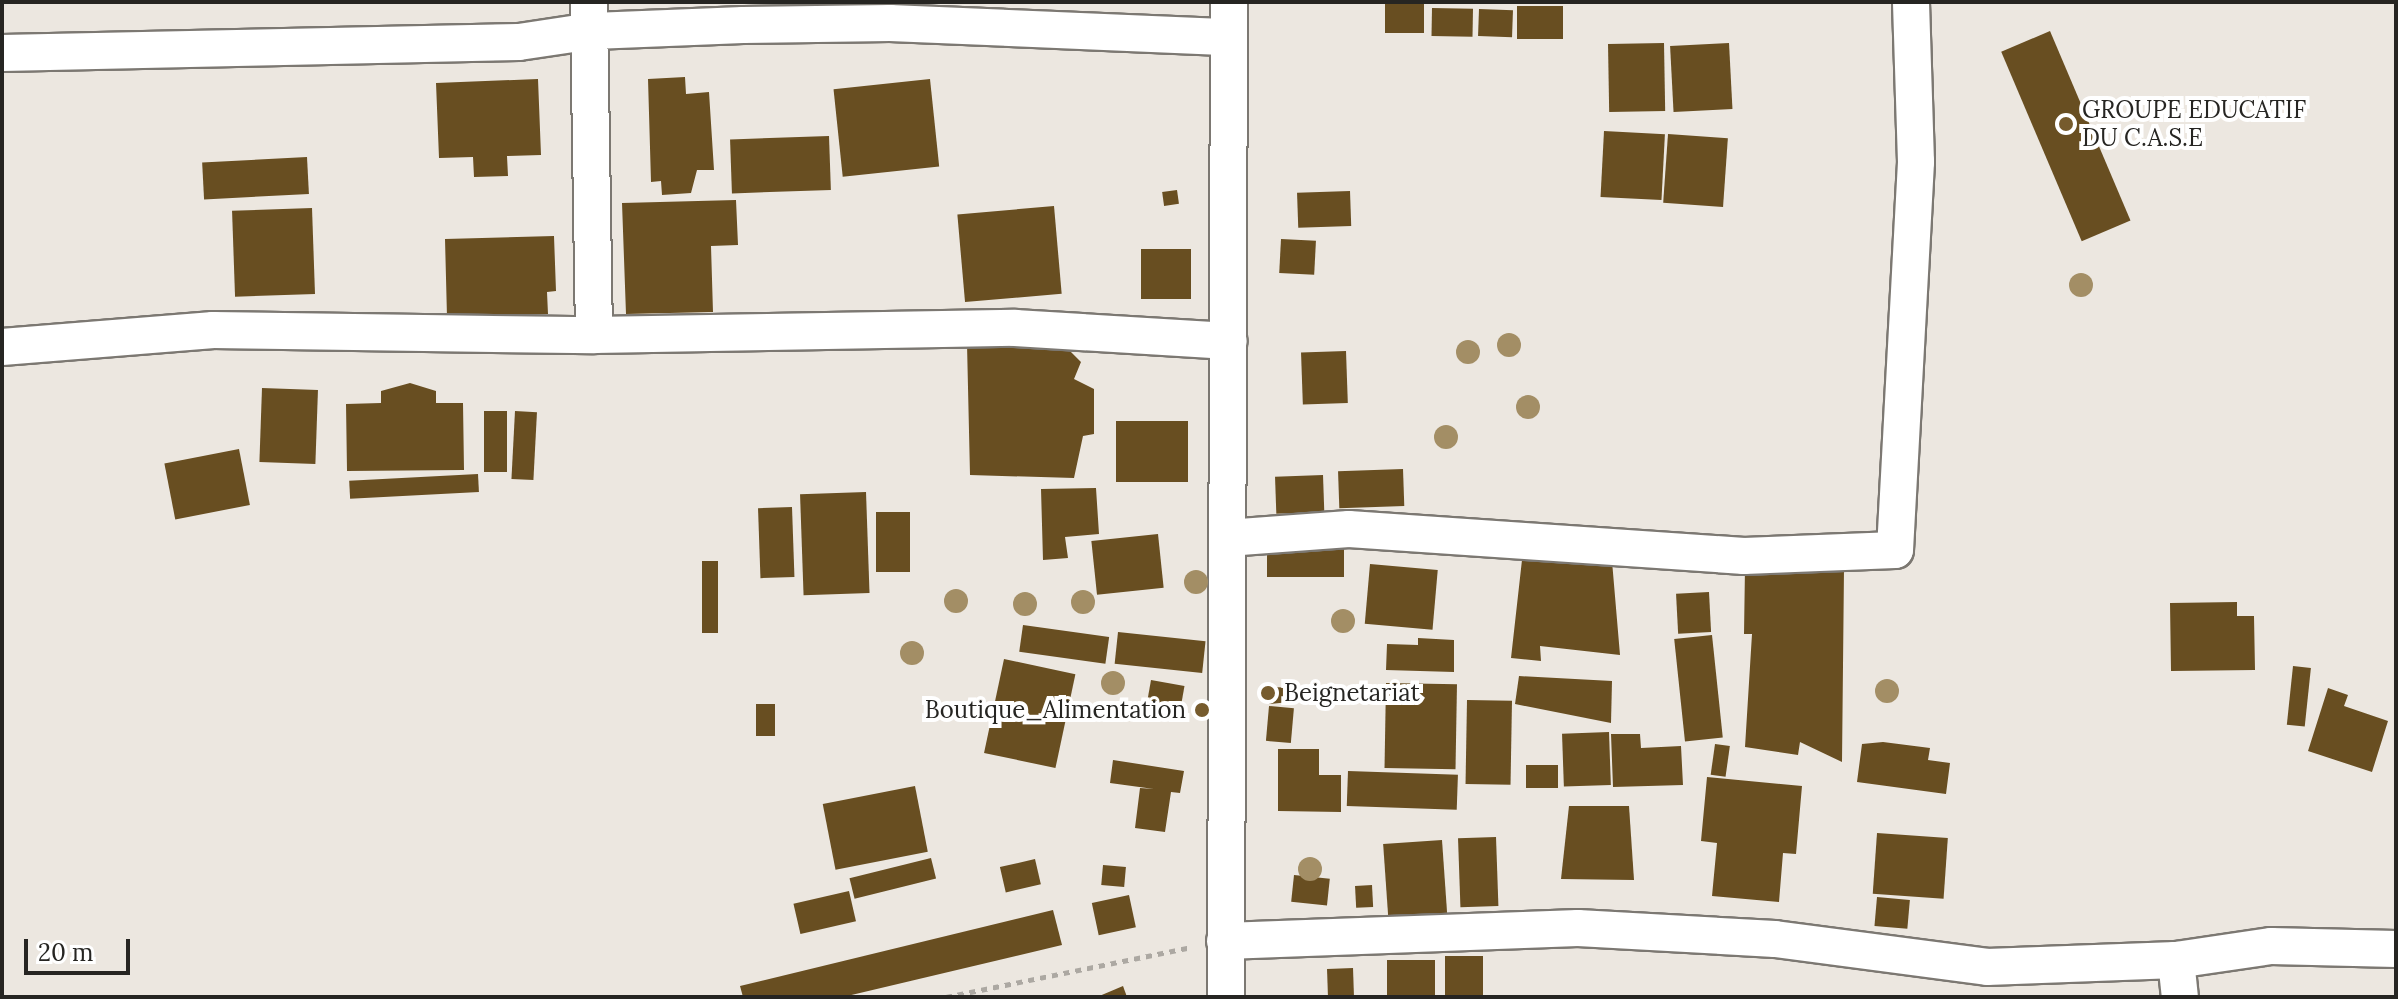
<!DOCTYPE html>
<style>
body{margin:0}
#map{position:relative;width:2398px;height:999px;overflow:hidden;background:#ece7e0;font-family:Lora,serif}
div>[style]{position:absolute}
.building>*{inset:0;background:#684e21;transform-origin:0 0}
.path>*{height:5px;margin-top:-2.5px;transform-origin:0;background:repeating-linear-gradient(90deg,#aca8a2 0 6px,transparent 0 12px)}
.roads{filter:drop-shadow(2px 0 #7c7872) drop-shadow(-2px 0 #7c7872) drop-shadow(0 2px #7c7872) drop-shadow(0 -2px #7c7872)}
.minor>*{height:36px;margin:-18px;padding:0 18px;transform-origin:18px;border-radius:18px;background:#fff}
.trees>*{width:24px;height:24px;margin:-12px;border-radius:50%;background:#a38e65}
.dots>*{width:22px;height:22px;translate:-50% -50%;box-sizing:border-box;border:4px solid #fff;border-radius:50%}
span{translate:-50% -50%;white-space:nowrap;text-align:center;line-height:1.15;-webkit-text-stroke:8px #fff;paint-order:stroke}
.poi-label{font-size:24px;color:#262522}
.left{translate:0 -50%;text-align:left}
.right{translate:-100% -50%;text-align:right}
.frame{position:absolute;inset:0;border:4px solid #262522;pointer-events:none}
.scale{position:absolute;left:24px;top:939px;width:106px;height:36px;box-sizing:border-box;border:4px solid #262522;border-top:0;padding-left:10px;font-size:24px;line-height:28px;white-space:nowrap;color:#262522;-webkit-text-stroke:6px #fff;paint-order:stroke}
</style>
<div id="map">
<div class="building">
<div style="left:1385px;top:2px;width:39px;height:31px"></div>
<div style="left:1517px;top:6px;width:46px;height:33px"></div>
<div style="left:1432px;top:8px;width:41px;height:28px;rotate:1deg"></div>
<div style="left:1479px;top:9px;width:34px;height:27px;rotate:2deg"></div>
<div style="left:2050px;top:31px;width:206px;height:53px;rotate:67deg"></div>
<div style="left:1664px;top:43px;width:68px;height:56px;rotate:89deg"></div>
<div style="left:1729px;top:43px;width:66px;height:59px;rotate:87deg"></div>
<div style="clip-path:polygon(685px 77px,686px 94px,709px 92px,714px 170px,697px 170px,691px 193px,662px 195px,661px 181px,651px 182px,648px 79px)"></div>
<div style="clip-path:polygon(538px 79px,541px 155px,507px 156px,508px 176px,474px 177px,473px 157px,439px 158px,436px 83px)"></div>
<div style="left:930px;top:79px;width:88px;height:97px;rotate:84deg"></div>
<div style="left:1604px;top:131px;width:61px;height:66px;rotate:3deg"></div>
<div style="left:1668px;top:134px;width:60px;height:69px;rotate:4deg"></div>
<div style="left:829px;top:136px;width:54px;height:99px;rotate:88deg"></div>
<div style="left:307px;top:157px;width:37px;height:105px;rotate:87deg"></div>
<div style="left:1177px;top:190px;width:14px;height:15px;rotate:82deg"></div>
<div style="left:1350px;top:191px;width:35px;height:53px;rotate:88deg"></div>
<div style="clip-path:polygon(736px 200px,738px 245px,711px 246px,713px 312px,626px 314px,622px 203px)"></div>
<div style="left:1054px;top:206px;width:88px;height:97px;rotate:85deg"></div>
<div style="left:312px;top:208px;width:86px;height:80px;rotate:88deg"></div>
<div style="clip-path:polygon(554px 236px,556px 291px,547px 292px,548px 314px,447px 317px,445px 239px)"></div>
<div style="left:1281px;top:239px;width:35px;height:34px;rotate:3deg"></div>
<div style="left:1141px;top:249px;width:50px;height:50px"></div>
<div style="clip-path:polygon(967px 344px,1067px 348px,1081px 362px,1074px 379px,1094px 389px,1094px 434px,1083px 436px,1074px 478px,970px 475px)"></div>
<div style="left:1346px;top:351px;width:52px;height:45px;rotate:88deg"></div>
<div style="clip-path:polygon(410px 383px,436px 391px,436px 403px,463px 403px,464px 470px,347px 471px,346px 404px,381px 403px,381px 391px)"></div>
<div style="left:262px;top:388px;width:56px;height:74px;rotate:2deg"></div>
<div style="left:484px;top:411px;width:23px;height:61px"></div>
<div style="left:515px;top:411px;width:22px;height:68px;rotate:3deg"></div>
<div style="left:1116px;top:421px;width:72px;height:61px"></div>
<div style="left:239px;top:449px;width:57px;height:76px;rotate:79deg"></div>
<div style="left:1403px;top:469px;width:37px;height:65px;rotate:88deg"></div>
<div style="left:478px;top:474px;width:18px;height:129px;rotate:87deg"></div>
<div style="left:1323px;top:475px;width:37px;height:48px;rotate:88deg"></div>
<div style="clip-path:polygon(1096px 488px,1099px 534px,1065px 537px,1068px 558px,1043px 560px,1041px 489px)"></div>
<div style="left:866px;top:492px;width:101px;height:66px;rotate:88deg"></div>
<div style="left:792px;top:507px;width:70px;height:34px;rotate:88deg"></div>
<div style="left:876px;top:512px;width:34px;height:60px"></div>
<div style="left:1344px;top:533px;width:44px;height:77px;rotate:90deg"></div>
<div style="left:1158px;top:534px;width:54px;height:67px;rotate:84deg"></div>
<div style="clip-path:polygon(1523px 551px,1612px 561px,1620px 655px,1540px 646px,1541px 661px,1511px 658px)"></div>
<div style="left:702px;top:561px;width:16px;height:72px"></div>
<div style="left:1370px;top:564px;width:68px;height:60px;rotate:5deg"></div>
<div style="clip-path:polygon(1745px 567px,1844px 569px,1842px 762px,1800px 742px,1798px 755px,1745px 747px,1752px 634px,1744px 634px)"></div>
<div style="left:1709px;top:592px;width:40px;height:33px;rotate:87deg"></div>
<div style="clip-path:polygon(2237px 602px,2237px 616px,2254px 616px,2255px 670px,2171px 671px,2170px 603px)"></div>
<div style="left:1023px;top:625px;width:87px;height:27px;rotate:8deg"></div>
<div style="left:1118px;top:632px;width:88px;height:32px;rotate:6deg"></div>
<div style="left:1712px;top:635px;width:103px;height:38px;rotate:84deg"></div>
<div style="clip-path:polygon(1418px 638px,1454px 640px,1454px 672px,1386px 670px,1387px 644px,1418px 645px)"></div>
<div style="left:1004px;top:659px;width:73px;height:96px;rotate:12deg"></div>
<div style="left:2293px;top:666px;width:18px;height:59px;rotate:6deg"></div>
<div style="clip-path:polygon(1519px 676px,1612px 681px,1611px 723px,1515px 704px)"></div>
<div style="left:1151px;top:680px;width:34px;height:31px;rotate:10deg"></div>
<div style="left:1386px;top:683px;width:71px;height:85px;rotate:1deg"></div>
<div style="clip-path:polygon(1270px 687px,1299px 688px,1299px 701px,1269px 704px)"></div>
<div style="clip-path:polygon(2328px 688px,2348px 695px,2344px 706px,2388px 721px,2372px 772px,2308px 751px)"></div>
<div style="left:1467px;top:700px;width:45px;height:84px;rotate:1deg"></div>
<div style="left:756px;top:704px;width:19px;height:32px"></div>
<div style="left:1269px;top:706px;width:25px;height:35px;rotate:5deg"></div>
<div style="left:1609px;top:732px;width:53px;height:47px;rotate:88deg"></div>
<div style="clip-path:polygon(1611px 734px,1640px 734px,1641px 748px,1681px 746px,1683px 785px,1613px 787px)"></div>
<div style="clip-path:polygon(1883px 742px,1930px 748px,1928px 760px,1950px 763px,1946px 794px,1857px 782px,1862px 744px)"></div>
<div style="left:1715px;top:744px;width:15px;height:31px;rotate:8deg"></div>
<div style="clip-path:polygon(1278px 749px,1319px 749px,1319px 775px,1341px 775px,1341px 812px,1278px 811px)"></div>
<div style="clip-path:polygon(1113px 760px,1184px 771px,1180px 793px,1171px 792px,1165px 832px,1135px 828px,1140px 788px,1154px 789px,1110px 783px)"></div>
<div style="left:1526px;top:765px;width:32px;height:23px"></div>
<div style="left:1348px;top:771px;width:110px;height:35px;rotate:2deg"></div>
<div style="clip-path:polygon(1707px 777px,1802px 786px,1796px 854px,1783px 853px,1779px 902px,1712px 896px,1717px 843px,1701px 841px)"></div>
<div style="left:915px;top:786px;width:67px;height:94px;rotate:79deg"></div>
<div style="clip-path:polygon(1569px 806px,1629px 806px,1634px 880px,1561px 879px)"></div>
<div style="left:1877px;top:833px;width:71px;height:61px;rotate:4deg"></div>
<div style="left:1496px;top:837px;width:69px;height:38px;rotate:88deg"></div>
<div style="left:1442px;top:840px;width:77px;height:59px;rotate:86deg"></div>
<div style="left:931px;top:858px;width:21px;height:84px;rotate:76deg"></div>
<div style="left:1035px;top:859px;width:26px;height:36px;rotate:77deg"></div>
<div style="left:1103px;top:865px;width:23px;height:20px;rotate:5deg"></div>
<div style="left:1294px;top:875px;width:36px;height:27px;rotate:6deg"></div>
<div style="left:1372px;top:885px;width:22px;height:17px;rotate:87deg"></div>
<div style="left:849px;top:891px;width:31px;height:57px;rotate:77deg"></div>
<div style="left:1129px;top:895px;width:33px;height:38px;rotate:78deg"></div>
<div style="left:1877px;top:897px;width:33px;height:29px;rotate:5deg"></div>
<div style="clip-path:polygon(1053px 910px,1062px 945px,843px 997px,743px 997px,740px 986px)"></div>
<div style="left:1445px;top:956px;width:38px;height:41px"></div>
<div style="left:1435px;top:960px;width:37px;height:48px;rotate:90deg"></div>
<div style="left:1353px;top:968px;width:29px;height:26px;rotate:88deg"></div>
<div style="clip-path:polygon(1123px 986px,1127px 997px,1097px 997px)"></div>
</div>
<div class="path">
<div style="left:946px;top:997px;width:251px;rotate:-11.5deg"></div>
</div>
<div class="roads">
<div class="minor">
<div style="left:2px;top:53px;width:517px;rotate:-1.22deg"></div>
<div style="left:519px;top:42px;width:75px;rotate:-8.5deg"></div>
<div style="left:593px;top:31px;width:150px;rotate:-2.3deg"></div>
<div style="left:743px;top:25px;width:147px;rotate:-0.8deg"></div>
<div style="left:890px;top:23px;width:339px;rotate:2.4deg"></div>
<div style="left:594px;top:335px;width:421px;rotate:-1deg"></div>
<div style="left:1015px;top:328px;width:214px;rotate:3.5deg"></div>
<div style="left:2px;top:347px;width:212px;rotate:-4.6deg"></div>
<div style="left:213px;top:330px;width:381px;rotate:0.8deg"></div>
<div style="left:594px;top:335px;width:333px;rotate:-90.9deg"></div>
<div style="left:1227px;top:538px;width:122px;rotate:-4.2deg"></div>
<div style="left:1349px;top:529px;width:396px;rotate:3.9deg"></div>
<div style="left:1744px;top:556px;width:151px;rotate:-2.3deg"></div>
<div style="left:1895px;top:550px;width:389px;rotate:-86.9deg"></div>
<div style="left:1916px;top:162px;width:160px;rotate:-91.8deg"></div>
<div style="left:1225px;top:941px;width:353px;rotate:-2.1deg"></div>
<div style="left:1578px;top:928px;width:197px;rotate:3.2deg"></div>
<div style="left:1775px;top:939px;width:214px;rotate:7.5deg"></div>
<div style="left:1987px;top:967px;width:189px;rotate:-2.1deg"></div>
<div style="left:2176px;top:960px;width:96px;rotate:-8.4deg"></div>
<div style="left:2271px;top:946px;width:125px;rotate:1.4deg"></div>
<div style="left:2176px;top:960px;width:37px;rotate:84deg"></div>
<div style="left:1226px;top:997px;width:995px;rotate:-89.83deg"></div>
</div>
</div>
<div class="trees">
<div style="left:2081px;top:285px"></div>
<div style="left:1509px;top:345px"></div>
<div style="left:1468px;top:352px"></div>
<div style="left:1528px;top:407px"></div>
<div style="left:1446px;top:437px"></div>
<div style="left:1196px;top:582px"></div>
<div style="left:956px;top:601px"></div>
<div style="left:1083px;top:602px"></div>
<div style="left:1025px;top:604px"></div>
<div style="left:1343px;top:621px"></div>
<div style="left:912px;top:653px"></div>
<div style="left:1113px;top:683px"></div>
<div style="left:1887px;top:691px"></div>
<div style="left:1310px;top:869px"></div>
</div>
<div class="dots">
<div style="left:2066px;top:124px;background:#765b2d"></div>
<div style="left:1268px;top:693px;background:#765b2d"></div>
<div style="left:1202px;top:710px;background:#765b2d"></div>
</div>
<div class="poi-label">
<span class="left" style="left:2082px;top:124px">GROUPE EDUCATIF<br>DU C.A.S.E</span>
<span class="left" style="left:1284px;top:693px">Beignetariat</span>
<span class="right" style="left:1186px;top:710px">Boutique_Alimentation</span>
</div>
<div class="frame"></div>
<div class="scale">20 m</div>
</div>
